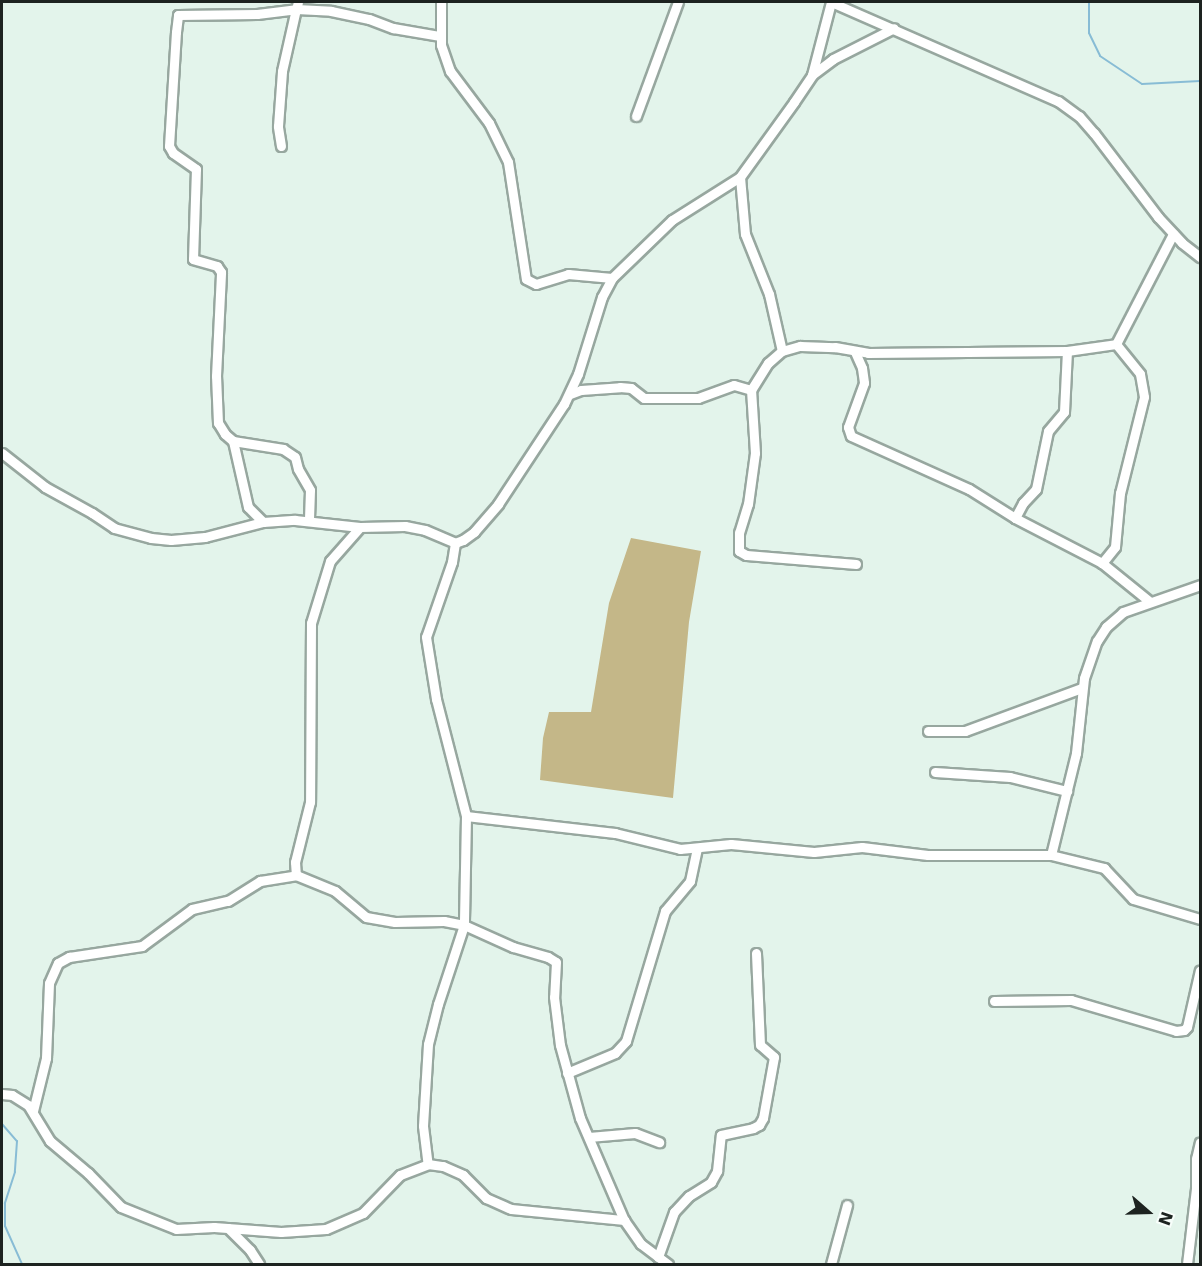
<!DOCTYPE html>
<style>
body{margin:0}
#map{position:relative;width:1202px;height:1266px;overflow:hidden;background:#e3f4eb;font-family:"DejaVu Sans",sans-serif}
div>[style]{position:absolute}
.forest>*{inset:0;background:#c4b788}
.stream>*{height:2px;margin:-1px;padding:0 1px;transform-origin:1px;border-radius:1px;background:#88bcd5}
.roads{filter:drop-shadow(2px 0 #97a79f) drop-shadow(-2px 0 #97a79f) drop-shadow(0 2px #97a79f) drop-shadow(0 -2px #97a79f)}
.street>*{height:9px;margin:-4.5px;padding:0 4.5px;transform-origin:4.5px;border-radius:4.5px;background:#fff}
span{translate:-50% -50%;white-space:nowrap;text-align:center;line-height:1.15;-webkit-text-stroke:4.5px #f8fefb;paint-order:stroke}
.frame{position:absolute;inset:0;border:3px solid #1d2320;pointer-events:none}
.north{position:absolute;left:1118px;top:1182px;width:60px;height:60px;-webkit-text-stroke:4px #f8fefb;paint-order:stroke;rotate:110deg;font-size:16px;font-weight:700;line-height:24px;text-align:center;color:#1d2320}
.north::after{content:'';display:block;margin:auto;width:21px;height:27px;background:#1d2320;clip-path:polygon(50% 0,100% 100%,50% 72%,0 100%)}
</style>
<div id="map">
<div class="forest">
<div style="clip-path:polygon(631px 538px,701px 551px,689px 622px,673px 798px,540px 780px,543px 738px,549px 712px,591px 712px,609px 603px)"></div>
</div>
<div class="stream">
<div style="left:1089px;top:2px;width:31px;rotate:90deg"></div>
<div style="left:1089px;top:33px;width:25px;rotate:64deg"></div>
<div style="left:1100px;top:56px;width:50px;rotate:33.7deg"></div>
<div style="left:1142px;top:84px;width:58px;rotate:-3deg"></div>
<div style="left:2px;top:1124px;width:23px;rotate:49deg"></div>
<div style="left:17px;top:1141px;width:31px;rotate:94deg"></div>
<div style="left:15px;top:1172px;width:33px;rotate:108deg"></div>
<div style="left:5px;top:1203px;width:23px;rotate:90deg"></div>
<div style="left:5px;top:1226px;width:42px;rotate:65.9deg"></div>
</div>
<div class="roads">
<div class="street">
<div style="left:441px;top:2px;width:43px;rotate:90deg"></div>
<div style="left:441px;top:45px;width:28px;rotate:71deg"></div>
<div style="left:450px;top:71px;width:65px;rotate:53.1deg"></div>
<div style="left:489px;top:123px;width:43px;rotate:64deg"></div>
<div style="left:508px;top:162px;width:118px;rotate:81.3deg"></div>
<div style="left:526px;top:279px;width:11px;rotate:27deg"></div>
<div style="left:536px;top:284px;width:34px;rotate:-17deg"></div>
<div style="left:568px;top:274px;width:44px;rotate:5.2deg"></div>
<div style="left:812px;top:75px;width:26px;rotate:-37deg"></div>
<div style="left:833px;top:59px;width:68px;rotate:-26.9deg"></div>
<div style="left:636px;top:116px;width:121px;rotate:-69.8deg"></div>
<div style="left:281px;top:146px;width:20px;rotate:-99deg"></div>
<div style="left:278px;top:126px;width:55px;rotate:-85.8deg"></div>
<div style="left:282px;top:71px;width:64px;rotate:-77.3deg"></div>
<div style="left:296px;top:9px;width:35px;rotate:3deg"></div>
<div style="left:331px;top:11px;width:39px;rotate:12deg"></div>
<div style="left:369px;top:19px;width:26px;rotate:21deg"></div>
<div style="left:393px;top:28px;width:48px;rotate:9.7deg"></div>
<div style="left:740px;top:177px;width:57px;rotate:85deg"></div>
<div style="left:745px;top:234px;width:65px;rotate:68.2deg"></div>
<div style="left:769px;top:294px;width:58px;rotate:77.2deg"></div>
<div style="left:1116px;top:344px;width:38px;rotate:51deg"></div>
<div style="left:1140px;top:374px;width:23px;rotate:80deg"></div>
<div style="left:1144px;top:397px;width:99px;rotate:104deg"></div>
<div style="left:1120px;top:493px;width:54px;rotate:95.3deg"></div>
<div style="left:1115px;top:547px;width:21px;rotate:129deg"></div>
<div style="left:1102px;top:563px;width:60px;rotate:39deg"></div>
<div style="left:855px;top:352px;width:17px;rotate:66deg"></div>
<div style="left:862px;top:368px;width:15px;rotate:82deg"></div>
<div style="left:864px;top:383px;width:47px;rotate:110deg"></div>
<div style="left:848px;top:427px;width:9px;rotate:72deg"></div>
<div style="left:851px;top:436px;width:129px;rotate:24.2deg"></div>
<div style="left:969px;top:489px;width:54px;rotate:32.2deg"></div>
<div style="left:1015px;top:518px;width:98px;rotate:27.3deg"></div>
<div style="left:570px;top:394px;width:12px;rotate:-20deg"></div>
<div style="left:581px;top:390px;width:39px;rotate:-4deg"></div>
<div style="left:620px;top:387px;width:11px;rotate:5deg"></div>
<div style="left:631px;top:388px;width:16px;rotate:38deg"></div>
<div style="left:644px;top:398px;width:54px"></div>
<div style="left:698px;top:398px;width:38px;rotate:-20deg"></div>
<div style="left:734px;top:385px;width:18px;rotate:16deg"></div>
<div style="left:233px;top:441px;width:51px;rotate:9.1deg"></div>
<div style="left:283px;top:449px;width:14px;rotate:34deg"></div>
<div style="left:295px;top:457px;width:12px;rotate:76deg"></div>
<div style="left:298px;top:469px;width:24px;rotate:60deg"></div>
<div style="left:310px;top:490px;width:30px;rotate:92deg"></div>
<div style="left:2px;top:453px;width:55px;rotate:38.3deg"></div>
<div style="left:45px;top:487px;width:54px;rotate:29deg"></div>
<div style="left:92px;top:513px;width:27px;rotate:34deg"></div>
<div style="left:114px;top:528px;width:38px;rotate:15deg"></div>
<div style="left:151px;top:538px;width:20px;rotate:6deg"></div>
<div style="left:171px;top:540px;width:34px;rotate:-5deg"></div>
<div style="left:205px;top:537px;width:60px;rotate:-14.5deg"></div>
<div style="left:263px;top:522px;width:32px;rotate:-4deg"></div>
<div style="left:295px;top:520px;width:65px;rotate:6.1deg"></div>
<div style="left:360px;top:527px;width:45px;rotate:-1.3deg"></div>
<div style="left:405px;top:526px;width:20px;rotate:11deg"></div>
<div style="left:425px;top:530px;width:33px;rotate:23deg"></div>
<div style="left:455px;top:543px;width:9px;rotate:-21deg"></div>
<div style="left:463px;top:540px;width:14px;rotate:-36deg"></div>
<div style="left:474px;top:532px;width:37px;rotate:-49deg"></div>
<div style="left:498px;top:504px;width:120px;rotate:-56.6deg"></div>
<div style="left:564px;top:404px;width:33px;rotate:-65deg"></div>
<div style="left:578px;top:374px;width:81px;rotate:-72.7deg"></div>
<div style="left:602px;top:297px;width:21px;rotate:-62deg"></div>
<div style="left:612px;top:278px;width:83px;rotate:-44deg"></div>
<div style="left:672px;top:220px;width:80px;rotate:-32.3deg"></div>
<div style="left:740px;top:177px;width:92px;rotate:-54.2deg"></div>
<div style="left:794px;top:102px;width:32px;rotate:-56deg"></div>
<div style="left:812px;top:75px;width:75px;rotate:-75.4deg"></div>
<div style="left:831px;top:2px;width:248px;rotate:23.6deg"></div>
<div style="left:1058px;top:101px;width:26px;rotate:36deg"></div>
<div style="left:1079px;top:116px;width:23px;rotate:49deg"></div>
<div style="left:1094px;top:133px;width:106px;rotate:52.7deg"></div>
<div style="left:1158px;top:217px;width:35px;rotate:47deg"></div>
<div style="left:1182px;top:243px;width:23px;rotate:38deg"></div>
<div style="left:1015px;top:518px;width:17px;rotate:-62deg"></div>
<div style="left:1023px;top:503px;width:19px;rotate:-47deg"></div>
<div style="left:1036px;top:489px;width:59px;rotate:-78.3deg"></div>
<div style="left:1048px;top:431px;width:25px;rotate:-50deg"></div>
<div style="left:1064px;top:412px;width:61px;rotate:-87.2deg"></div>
<div style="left:263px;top:522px;width:21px;rotate:-135deg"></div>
<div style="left:248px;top:507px;width:68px;rotate:-102.8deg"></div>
<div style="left:233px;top:441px;width:11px;rotate:-139deg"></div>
<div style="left:225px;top:434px;width:13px;rotate:-122deg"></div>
<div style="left:218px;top:423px;width:47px;rotate:-92.4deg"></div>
<div style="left:216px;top:376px;width:104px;rotate:-87.2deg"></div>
<div style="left:221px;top:272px;width:7px;rotate:-124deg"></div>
<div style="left:217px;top:266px;width:25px;rotate:-164deg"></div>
<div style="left:193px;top:259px;width:90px;rotate:-88.1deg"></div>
<div style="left:196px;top:169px;width:28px;rotate:-145deg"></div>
<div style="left:173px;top:153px;width:8px;rotate:-120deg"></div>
<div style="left:169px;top:146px;width:114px;rotate:-86.5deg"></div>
<div style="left:176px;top:32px;width:17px;rotate:-83deg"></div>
<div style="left:178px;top:15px;width:79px;rotate:-0.7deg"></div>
<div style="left:257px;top:14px;width:39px;rotate:-7deg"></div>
<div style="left:296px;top:9px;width:7px;rotate:-74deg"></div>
<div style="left:360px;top:527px;width:45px;rotate:131.4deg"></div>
<div style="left:330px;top:561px;width:65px;rotate:107deg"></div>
<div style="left:311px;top:623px;width:179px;rotate:90.3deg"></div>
<div style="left:310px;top:802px;width:62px;rotate:104deg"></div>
<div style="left:295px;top:862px;width:13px;rotate:86deg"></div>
<div style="left:296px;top:875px;width:42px;rotate:22.3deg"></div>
<div style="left:335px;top:891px;width:40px;rotate:40deg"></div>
<div style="left:366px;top:917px;width:29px;rotate:10deg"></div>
<div style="left:395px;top:922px;width:49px;rotate:-1.2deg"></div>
<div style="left:444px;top:921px;width:20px;rotate:11deg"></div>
<div style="left:464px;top:925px;width:83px;rotate:108.2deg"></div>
<div style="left:438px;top:1004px;width:41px;rotate:104deg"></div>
<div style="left:428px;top:1044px;width:82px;rotate:93.5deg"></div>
<div style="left:423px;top:1126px;width:38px;rotate:83deg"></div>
<div style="left:455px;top:543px;width:19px;rotate:99deg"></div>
<div style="left:452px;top:562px;width:79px;rotate:109.1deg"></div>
<div style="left:426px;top:637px;width:63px;rotate:80.8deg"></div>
<div style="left:436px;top:699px;width:121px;rotate:75.6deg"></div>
<div style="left:466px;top:816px;width:109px;rotate:91.1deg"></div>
<div style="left:464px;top:925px;width:54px;rotate:24.2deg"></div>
<div style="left:513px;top:947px;width:36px;rotate:16deg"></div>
<div style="left:548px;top:957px;width:9px;rotate:32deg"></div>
<div style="left:556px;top:962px;width:35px;rotate:93deg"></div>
<div style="left:554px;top:997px;width:48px;rotate:82.9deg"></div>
<div style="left:560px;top:1045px;width:76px;rotate:74.7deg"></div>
<div style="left:580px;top:1118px;width:111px;rotate:66.7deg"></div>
<div style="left:624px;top:1220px;width:29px;rotate:55deg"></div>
<div style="left:641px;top:1244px;width:34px;rotate:37deg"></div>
<div style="left:856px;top:564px;width:110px;rotate:-175.3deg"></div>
<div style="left:746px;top:555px;width:8px;rotate:-150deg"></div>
<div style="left:739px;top:551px;width:18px;rotate:-90deg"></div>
<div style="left:739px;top:533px;width:30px;rotate:-73deg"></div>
<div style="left:748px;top:504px;width:51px;rotate:-82.2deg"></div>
<div style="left:755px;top:453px;width:63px;rotate:-93.6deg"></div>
<div style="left:751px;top:390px;width:32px;rotate:-58deg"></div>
<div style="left:768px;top:363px;width:18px;rotate:-41deg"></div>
<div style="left:782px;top:351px;width:19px;rotate:-16deg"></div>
<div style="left:800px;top:346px;width:35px;rotate:2deg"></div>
<div style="left:835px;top:347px;width:34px;rotate:10deg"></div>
<div style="left:868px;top:353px;width:199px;rotate:-0.6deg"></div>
<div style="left:1067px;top:351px;width:49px;rotate:-8.1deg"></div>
<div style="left:1116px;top:344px;width:124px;rotate:-62.6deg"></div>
<div style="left:928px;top:731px;width:37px"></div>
<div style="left:965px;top:731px;width:125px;rotate:-20.2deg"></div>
<div style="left:935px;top:772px;width:75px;rotate:3.8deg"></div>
<div style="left:1010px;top:777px;width:59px;rotate:13.8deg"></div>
<div style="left:466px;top:816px;width:150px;rotate:6.5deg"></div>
<div style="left:615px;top:833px;width:67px;rotate:13.8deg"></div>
<div style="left:680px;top:849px;width:51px;rotate:-5.6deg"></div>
<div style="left:731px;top:844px;width:83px;rotate:5.5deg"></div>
<div style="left:814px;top:852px;width:48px;rotate:-5.9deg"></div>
<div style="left:862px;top:847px;width:66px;rotate:6.9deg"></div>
<div style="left:928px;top:855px;width:123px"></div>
<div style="left:1051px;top:855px;width:55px;rotate:13.8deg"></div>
<div style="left:1104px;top:868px;width:42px;rotate:46.9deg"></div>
<div style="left:1133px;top:899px;width:70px;rotate:16.6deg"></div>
<div style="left:1051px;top:855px;width:105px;rotate:-76.2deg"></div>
<div style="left:1076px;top:753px;width:75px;rotate:-83.9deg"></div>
<div style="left:1084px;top:678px;width:39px;rotate:-71deg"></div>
<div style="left:1097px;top:641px;width:17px;rotate:-57deg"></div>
<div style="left:1106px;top:627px;width:23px;rotate:-41deg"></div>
<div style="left:1123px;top:612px;width:82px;rotate:-19.3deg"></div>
<div style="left:994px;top:1001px;width:77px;rotate:-0.7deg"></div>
<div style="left:1071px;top:1000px;width:109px;rotate:16.4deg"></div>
<div style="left:1176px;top:1031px;width:8px;rotate:-7deg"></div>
<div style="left:1184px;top:1030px;width:4px;rotate:-45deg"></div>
<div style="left:1187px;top:1027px;width:58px;rotate:-77.2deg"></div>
<div style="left:567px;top:1073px;width:52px;rotate:-22.6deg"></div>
<div style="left:615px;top:1053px;width:16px;rotate:-47deg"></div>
<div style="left:626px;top:1041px;width:136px;rotate:-73.3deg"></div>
<div style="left:665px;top:911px;width:39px;rotate:-50deg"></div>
<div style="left:690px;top:881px;width:33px;rotate:-78deg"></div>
<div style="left:2px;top:1094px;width:10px;rotate:6deg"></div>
<div style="left:12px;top:1095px;width:19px;rotate:32deg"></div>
<div style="left:28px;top:1105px;width:42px;rotate:58.6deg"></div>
<div style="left:50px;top:1141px;width:50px;rotate:40.1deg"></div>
<div style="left:88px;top:1173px;width:47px;rotate:45.9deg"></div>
<div style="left:121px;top:1207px;width:59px;rotate:21.8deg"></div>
<div style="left:176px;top:1229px;width:38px;rotate:-3deg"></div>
<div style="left:214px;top:1227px;width:67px;rotate:4.3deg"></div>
<div style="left:281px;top:1232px;width:45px;rotate:-3.8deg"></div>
<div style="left:326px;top:1229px;width:40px;rotate:-23.4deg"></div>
<div style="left:363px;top:1213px;width:53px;rotate:-45.8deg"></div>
<div style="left:400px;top:1175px;width:30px;rotate:-21deg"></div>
<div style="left:428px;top:1164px;width:15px;rotate:8deg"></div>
<div style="left:443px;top:1166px;width:22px;rotate:24deg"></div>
<div style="left:463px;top:1175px;width:33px;rotate:45deg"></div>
<div style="left:486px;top:1198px;width:27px;rotate:24deg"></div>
<div style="left:511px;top:1209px;width:114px;rotate:5.6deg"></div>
<div style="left:33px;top:1111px;width:55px;rotate:-76.2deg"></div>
<div style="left:46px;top:1058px;width:75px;rotate:-87.7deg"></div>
<div style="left:49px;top:983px;width:22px;rotate:-66deg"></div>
<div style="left:58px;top:963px;width:13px;rotate:-29deg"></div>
<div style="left:69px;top:957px;width:74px;rotate:-8.6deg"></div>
<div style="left:142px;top:946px;width:62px;rotate:-36.5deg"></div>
<div style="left:192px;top:909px;width:37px;rotate:-13deg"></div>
<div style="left:228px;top:901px;width:38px;rotate:-32deg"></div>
<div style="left:260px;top:881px;width:36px;rotate:-9deg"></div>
<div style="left:589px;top:1137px;width:46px;rotate:-5deg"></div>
<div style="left:635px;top:1133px;width:26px;rotate:21deg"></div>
<div style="left:228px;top:1228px;width:31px;rotate:45deg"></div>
<div style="left:250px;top:1250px;width:17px;rotate:57deg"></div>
<div style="left:658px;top:1257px;width:48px;rotate:-70.4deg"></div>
<div style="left:674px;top:1212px;width:22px;rotate:-47deg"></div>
<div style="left:689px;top:1196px;width:26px;rotate:-32deg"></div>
<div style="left:711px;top:1182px;width:13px;rotate:-61deg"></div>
<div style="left:717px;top:1171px;width:36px;rotate:-84deg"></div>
<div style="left:721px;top:1135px;width:33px;rotate:-12deg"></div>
<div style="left:753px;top:1128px;width:7px;rotate:-27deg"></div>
<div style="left:759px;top:1125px;width:8px;rotate:-60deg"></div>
<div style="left:763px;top:1118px;width:62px;rotate:-79.8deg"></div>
<div style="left:774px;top:1057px;width:18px;rotate:-139deg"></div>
<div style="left:760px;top:1045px;width:92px;rotate:-92.5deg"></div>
<div style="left:831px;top:1264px;width:61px;rotate:-74.8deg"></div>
<div style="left:1187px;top:1264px;width:76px;rotate:-83.2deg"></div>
<div style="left:1196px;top:1189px;width:30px;rotate:-90deg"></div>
<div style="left:1196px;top:1159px;width:17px;rotate:-77deg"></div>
</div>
</div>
<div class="frame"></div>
<div class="north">N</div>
</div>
